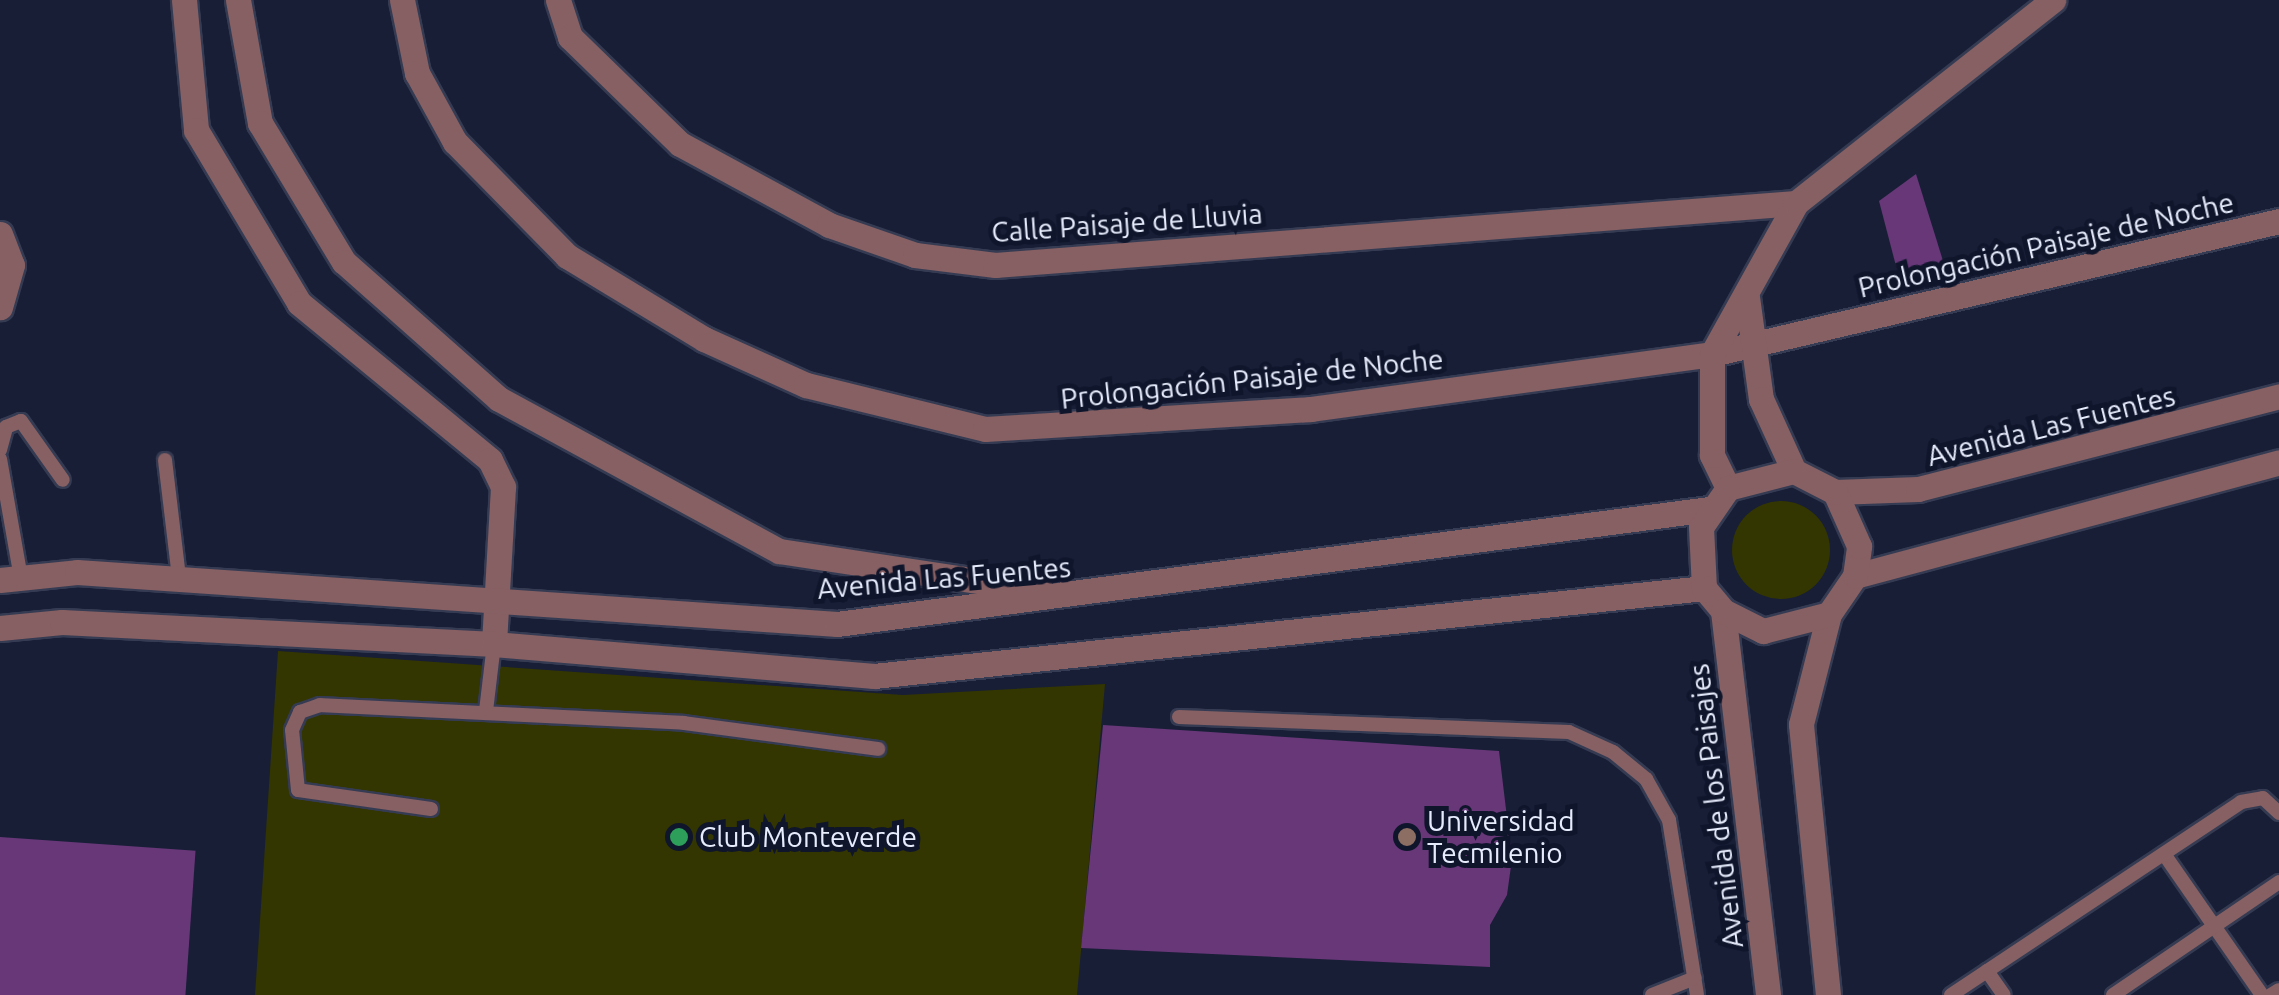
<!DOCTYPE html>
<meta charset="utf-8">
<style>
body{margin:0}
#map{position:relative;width:2279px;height:995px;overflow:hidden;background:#181e36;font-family:Ubuntu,sans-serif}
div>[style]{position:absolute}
.green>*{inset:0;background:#333600}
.round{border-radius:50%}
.building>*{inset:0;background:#673778;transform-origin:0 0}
.roads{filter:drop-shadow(2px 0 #353b52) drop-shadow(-2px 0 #353b52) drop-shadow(0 2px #353b52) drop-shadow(0 -2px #353b52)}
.service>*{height:14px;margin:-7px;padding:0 7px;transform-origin:7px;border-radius:7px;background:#876063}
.minor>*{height:25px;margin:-12.5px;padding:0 12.5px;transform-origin:12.5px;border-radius:12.5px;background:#876063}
.tertiary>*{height:25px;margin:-12.5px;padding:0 12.5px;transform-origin:12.5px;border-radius:12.5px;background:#876063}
.dots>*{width:28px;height:28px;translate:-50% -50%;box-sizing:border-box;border:5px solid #0f152b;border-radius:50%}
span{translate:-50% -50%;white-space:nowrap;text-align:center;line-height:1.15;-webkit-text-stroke:10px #0f152b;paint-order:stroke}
.street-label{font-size:28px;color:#e7ecfc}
.poi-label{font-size:28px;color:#e7ecfc}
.left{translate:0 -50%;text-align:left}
</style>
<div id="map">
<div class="green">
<div class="round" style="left:1732px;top:501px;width:98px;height:98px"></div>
<div style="clip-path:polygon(278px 651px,903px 695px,1105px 684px,1077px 995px,255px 995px)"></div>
</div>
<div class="building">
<div style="clip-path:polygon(1916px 174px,1949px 280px,1902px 289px,1879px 201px)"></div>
<div style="clip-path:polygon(1103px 725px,1499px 751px,1512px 859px,1507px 895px,1490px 925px,1490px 967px,1081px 948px)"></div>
<div style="left:0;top:837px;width:196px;height:158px;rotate:4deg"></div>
</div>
<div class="roads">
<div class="service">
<div style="left:0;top:450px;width:24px;rotate:-75deg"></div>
<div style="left:6px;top:427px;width:16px;rotate:-22deg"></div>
<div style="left:21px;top:421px;width:72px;rotate:54.6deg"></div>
<div style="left:0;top:459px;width:121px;rotate:80deg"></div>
<div style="left:165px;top:460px;width:118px;rotate:83.2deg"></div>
<div style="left:486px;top:711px;width:67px;rotate:-83.2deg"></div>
<div style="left:1179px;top:717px;width:390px;rotate:2.2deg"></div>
<div style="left:1569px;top:732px;width:48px;rotate:24.4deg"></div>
<div style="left:1613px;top:752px;width:43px;rotate:39.3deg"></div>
<div style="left:1646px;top:779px;width:47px;rotate:60.7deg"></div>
<div style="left:1669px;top:820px;width:177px;rotate:80.9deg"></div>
<div style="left:431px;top:809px;width:134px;rotate:-171.9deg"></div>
<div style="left:298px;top:790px;width:60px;rotate:-95.7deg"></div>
<div style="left:292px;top:730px;width:20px;rotate:-66deg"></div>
<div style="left:300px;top:712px;width:21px;rotate:-19deg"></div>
<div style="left:320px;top:705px;width:364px;rotate:2.8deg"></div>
<div style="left:684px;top:723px;width:196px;rotate:7.6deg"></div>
<div style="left:2164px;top:854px;width:172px;rotate:55.2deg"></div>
<div style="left:1987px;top:971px;width:29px;rotate:55deg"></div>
<div style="left:1652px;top:995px;width:46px;rotate:-21.6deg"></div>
<div style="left:1951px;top:995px;width:348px;rotate:-33.6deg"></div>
<div style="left:2241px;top:802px;width:22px;rotate:-10deg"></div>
<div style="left:2263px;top:798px;width:22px;rotate:43deg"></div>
<div style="left:2113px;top:995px;width:201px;rotate:-34.2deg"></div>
<div style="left:2271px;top:995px;width:9px;rotate:-32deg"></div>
</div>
<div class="minor">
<div style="left:402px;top:0;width:75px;rotate:78.4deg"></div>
<div style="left:417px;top:73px;width:79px;rotate:61.2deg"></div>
<div style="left:455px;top:142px;width:160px;rotate:45.5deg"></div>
<div style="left:567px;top:256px;width:160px;rotate:31.2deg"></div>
<div style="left:704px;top:339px;width:112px;rotate:24.3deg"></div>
<div style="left:806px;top:385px;width:184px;rotate:13.8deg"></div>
<div style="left:985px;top:429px;width:327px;rotate:-3.5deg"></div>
<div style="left:1311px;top:409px;width:405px;rotate:-7.8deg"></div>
<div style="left:1712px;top:354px;width:582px;rotate:-13.2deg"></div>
<div style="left:558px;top:0;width:39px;rotate:72deg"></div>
<div style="left:570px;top:37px;width:153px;rotate:44.2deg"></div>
<div style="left:680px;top:144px;width:170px;rotate:28.5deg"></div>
<div style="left:829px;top:225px;width:91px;rotate:19.2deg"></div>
<div style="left:915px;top:255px;width:81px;rotate:7.1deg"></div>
<div style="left:995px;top:265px;width:803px;rotate:-4.43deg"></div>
<div style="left:0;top:234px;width:33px;rotate:69deg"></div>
<div style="left:12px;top:265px;width:44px;rotate:105.9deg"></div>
<div style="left:1747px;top:297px;width:103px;rotate:82.2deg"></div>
<div style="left:1761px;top:399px;width:79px;rotate:65.4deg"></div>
<div style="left:1728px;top:488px;width:37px;rotate:-116deg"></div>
<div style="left:1712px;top:455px;width:101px;rotate:-90deg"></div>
<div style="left:1712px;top:354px;width:173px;rotate:-60.9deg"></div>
<div style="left:1796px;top:203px;width:328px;rotate:-38.3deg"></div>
</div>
<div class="tertiary">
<div style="left:184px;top:0;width:131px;rotate:84.7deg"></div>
<div style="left:196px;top:130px;width:201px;rotate:59.2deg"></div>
<div style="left:299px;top:303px;width:247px;rotate:39.4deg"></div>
<div style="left:490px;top:460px;width:30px;rotate:64deg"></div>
<div style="left:503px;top:487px;width:157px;rotate:93.3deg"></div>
<div style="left:238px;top:0;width:125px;rotate:79.9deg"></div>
<div style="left:260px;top:123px;width:162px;rotate:58.9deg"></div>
<div style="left:344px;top:262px;width:207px;rotate:41.5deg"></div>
<div style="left:499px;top:399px;width:319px;rotate:28.5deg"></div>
<div style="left:779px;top:551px;width:266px;rotate:8.6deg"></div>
<div style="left:1835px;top:492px;width:83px;rotate:-2.1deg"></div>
<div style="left:1918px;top:489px;width:373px;rotate:-14.4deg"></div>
<div style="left:1855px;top:576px;width:439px;rotate:-15deg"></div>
<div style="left:0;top:580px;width:77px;rotate:-5.9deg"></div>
<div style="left:77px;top:572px;width:762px;rotate:3.91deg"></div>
<div style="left:837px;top:624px;width:880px;rotate:-7.51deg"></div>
<div style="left:1723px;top:611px;width:387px;rotate:83.3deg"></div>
<div style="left:0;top:628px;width:62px;rotate:-5.5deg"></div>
<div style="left:62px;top:622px;width:433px;rotate:2.9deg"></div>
<div style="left:494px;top:644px;width:381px;rotate:4.8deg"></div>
<div style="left:874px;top:676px;width:835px;rotate:-6.05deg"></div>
<div style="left:1828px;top:995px;width:272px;rotate:-95.7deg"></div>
<div style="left:1801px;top:724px;width:114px;rotate:-75.7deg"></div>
<div style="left:1829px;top:614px;width:46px;rotate:-55.6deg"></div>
<div style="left:1855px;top:576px;width:30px;rotate:-82deg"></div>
<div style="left:1859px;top:546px;width:59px;rotate:-114deg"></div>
<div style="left:1835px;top:492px;width:46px;rotate:-152.9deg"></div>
<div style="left:1794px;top:471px;width:68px;rotate:165.6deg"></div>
<div style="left:1728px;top:488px;width:47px;rotate:124.7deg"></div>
<div style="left:1701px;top:527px;width:61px;rotate:87.2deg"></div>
<div style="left:1704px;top:588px;width:30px;rotate:50deg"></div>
<div style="left:1723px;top:611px;width:45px;rotate:26.6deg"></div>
<div style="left:1763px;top:631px;width:68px;rotate:-14.4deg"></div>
</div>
</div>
<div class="dots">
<div style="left:679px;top:837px;background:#2e9e5b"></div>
<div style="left:1407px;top:837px;background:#8d6e63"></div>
</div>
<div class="street-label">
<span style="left:1127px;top:223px;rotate:-4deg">Calle Paisaje de Lluvia</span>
<span style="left:2046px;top:245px;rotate:-13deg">Prolongación Paisaje de Noche</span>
<span style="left:1252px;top:379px;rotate:-6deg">Prolongación Paisaje de Noche</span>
<span style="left:2051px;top:426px;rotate:-14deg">Avenida Las Fuentes</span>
<span style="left:944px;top:578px;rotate:-5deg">Avenida Las Fuentes</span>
<span style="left:1716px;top:806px;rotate:-97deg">Avenida de los Paisajes</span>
</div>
<div class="poi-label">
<span class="left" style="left:1427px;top:837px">Universidad<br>Tecmilenio</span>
<span class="left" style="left:699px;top:837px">Club Monteverde</span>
</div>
</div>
